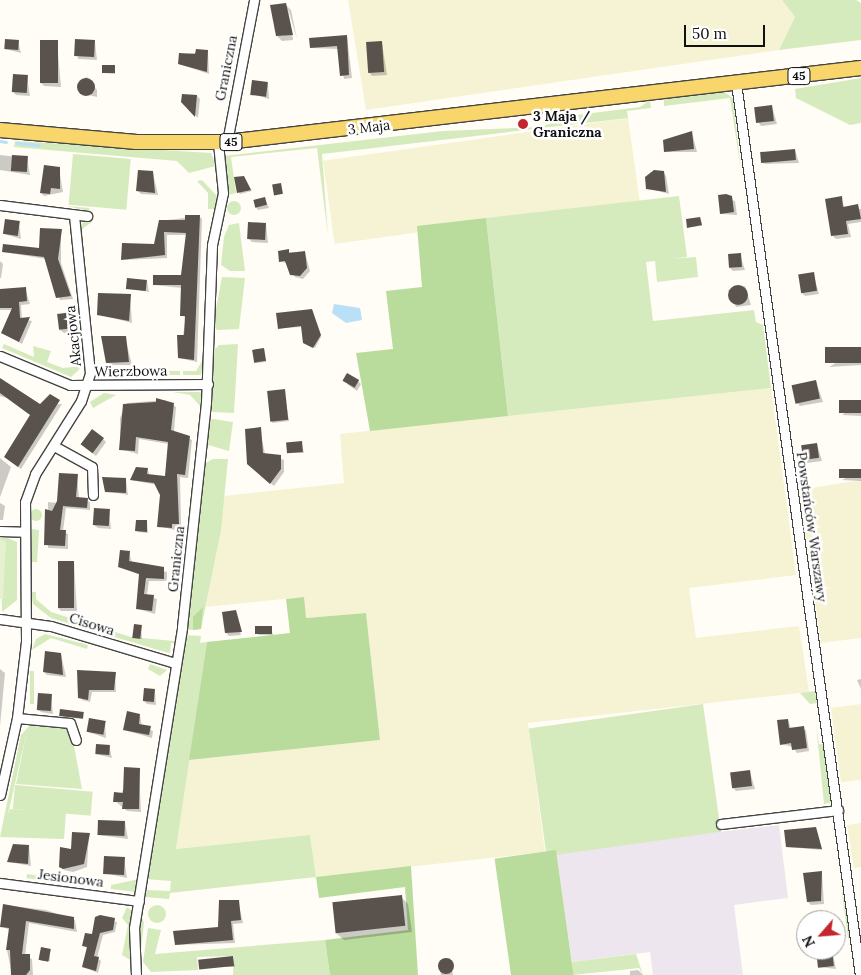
<!DOCTYPE html>
<meta charset="utf-8">
<style>
body{margin:0}
#map{position:relative;width:861px;height:975px;overflow:hidden;background:#fffdf5;font-family:Lora,serif}
div>[style]{position:absolute}
.industrial>*{inset:0;background:#eee6ef}
.farmland>*{inset:0;background:#f6f3d4;transform-origin:0 0}
.green>*{inset:0;background:#d5ebbd;transform-origin:0 0}
.round{border-radius:50%}
.forest>*{inset:0;background:#b9dc9c;transform-origin:0 0}
.pitch>*{inset:0;background:#e6f2cf}
.water>*{inset:0;background:#b9e0f7}
.shadow>*{inset:0;background:#0003}
.stream>*{height:3px;margin:-1.5px;padding:0 1.5px;transform-origin:1.5px;border-radius:1.5px;background:#b9e0f7}
.building>*{inset:0;background:#5a524d;transform-origin:0 0}
.roads{filter:drop-shadow(1px 0 #444) drop-shadow(-1px 0 #444) drop-shadow(0 1px #444) drop-shadow(0 -1px #444)}
.street>*{height:9px;margin:-4.5px;padding:0 4.5px;transform-origin:4.5px;border-radius:4.5px;background:#fff}
.primary>*{height:14px;margin:-7px;padding:0 7px;transform-origin:7px;border-radius:7px;background:#f9d66b}
.dots>*{width:14px;height:14px;translate:-50% -50%;box-sizing:border-box;border:2px solid #fff;border-radius:50%}
span{translate:-50% -50%;white-space:nowrap;text-align:center;line-height:1.15;-webkit-text-stroke:5px #fff;paint-order:stroke}
.shield-label span{padding:1px 4px;background:#fff;border:1px solid;border-radius:4px;-webkit-text-stroke-width:0}
.shield-label{font-size:12px;color:#111;font-weight:700}
.street-label{font-size:14px;color:#111}
.poi-label{font-size:14px;color:#111;font-weight:700}
.left{translate:0 -50%;text-align:left}
.north{position:absolute;left:796px;top:910px;width:50px;height:50px;box-sizing:border-box;background:#fff;border:1px solid #a0a0a0;border-radius:50%;rotate:243deg;font-size:14px;font-weight:700;line-height:20px;text-align:center;color:#111}
.north::after{content:'';display:block;margin:auto;width:18px;height:22px;background:#c4262e;clip-path:polygon(50% 0,100% 100%,50% 72%,0 100%)}
.scale{position:absolute;left:684px;top:25px;width:81px;height:22px;box-sizing:border-box;border:2px solid #111;border-top:0;padding-left:6px;font-size:15px;line-height:18px;white-space:nowrap;color:#111;-webkit-text-stroke:4px #fff;paint-order:stroke}
</style>
<div id="map">
<div class="industrial">
<div style="clip-path:polygon(779px 825px,788px 898px,734px 905px,743px 975px,653px 975px,650px 952px,572px 962px,556px 850px)"></div>
</div>
<div class="farmland">
<div style="clip-path:polygon(348px 0,782px 0,795px 17px,779px 50px,366px 110px)"></div>
<div style="left:628px;top:118px;width:84px;height:308px;rotate:82deg"></div>
<div style="clip-path:polygon(771px 388px,796px 575px,689px 588px,696px 638px,799px 626px,809px 692px,528px 723px,545px 852px,316px 877px,310px 835px,176px 849px,189px 760px,380px 740px,366px 613px,306px 618px,303px 597px,206px 607px,224px 496px,344px 483px,340px 434px)"></div>
<div style="clip-path:polygon(861px 480px,861px 638px,821px 643px,799px 490px)"></div>
<div style="clip-path:polygon(861px 704px,861px 780px,841px 782px,831px 708px)"></div>
<div style="clip-path:polygon(861px 823px,861px 867px,854px 868px,847px 825px)"></div>
</div>
<div class="green">
<div style="clip-path:polygon(782px 0,856px 0,861px 3px,861px 40px,779px 50px,795px 17px)"></div>
<div style="clip-path:polygon(861px 78px,861px 123px,850px 125px,796px 98px,795px 89px)"></div>
<div style="clip-path:polygon(723px 91px,733px 98px,741px 171px,730px 98px,664px 106px,664px 99px)"></div>
<div style="clip-path:polygon(650px 100px,651px 108px,627px 111px,628px 118px,322px 154px,328px 236px,317px 148px,231px 157px,236px 193px,228px 195px,227px 190px,224px 156px,443px 131px,539px 127px,577px 115px,640px 107px)"></div>
<div style="clip-path:polygon(15px 139px,124px 148px,206px 151px,124px 149px)"></div>
<div style="clip-path:polygon(15px 141px,211px 153px,216px 166px,189px 173px,177px 161px,14px 147px)"></div>
<div style="left:73px;top:154px;width:58px;height:51px;rotate:5deg"></div>
<div style="clip-path:polygon(202px 180px,217px 196px,216px 209px,208px 209px,208px 193px,197px 181px)"></div>
<div style="clip-path:polygon(679px 196px,687px 257px,672px 259px,696px 257px,698px 277px,657px 282px,655px 261px,646px 262px,653px 321px,754px 310px,756px 322px,763px 325px,771px 388px,508px 416px,486px 218px)"></div>
<div class="round" style="left:227px;top:201px;width:14px;height:14px"></div>
<div style="clip-path:polygon(67px 206px,89px 208px,92px 222px,82px 229px,84px 252px,80px 225px,87px 220px,88px 211px)"></div>
<div style="clip-path:polygon(239px 223px,245px 271px,230px 271px,221px 265px,224px 237px,229px 225px)"></div>
<div style="clip-path:polygon(222px 277px,245px 278px,239px 329px,217px 330px,213px 325px)"></div>
<div style="clip-path:polygon(4px 344px,34px 357px,33px 346px,51px 351px,47px 362px,63px 368px,83px 366px,71px 377px,2px 348px)"></div>
<div style="clip-path:polygon(238px 344px,234px 413px,213px 412px,208px 406px,213px 351px,219px 345px)"></div>
<div style="clip-path:polygon(204px 358px,201px 375px,183px 375px,183px 371px,196px 371px)"></div>
<div style="clip-path:polygon(99px 363px,111px 371px,152px 371px,153px 375px,105px 376px,98px 370px)"></div>
<div style="left:156px;top:371px;width:24px;height:4px"></div>
<div style="clip-path:polygon(173px 392px,200px 392px,204px 398px,201px 427px,201px 407px,190px 395px)"></div>
<div style="clip-path:polygon(104px 393px,116px 395px,93px 408px,90px 402px)"></div>
<div style="clip-path:polygon(213px 419px,233px 422px,229px 451px,205px 444px,208px 421px)"></div>
<div style="clip-path:polygon(213px 459px,228px 459px,221px 530px,201px 629px,190px 630px,186px 628px,204px 464px)"></div>
<div class="round" style="left:30px;top:509px;width:12px;height:12px"></div>
<div style="clip-path:polygon(32px 529px,39px 530px,37px 562px,31px 562px)"></div>
<div style="clip-path:polygon(0 535px,17px 542px,17px 600px,2px 612px)"></div>
<div style="clip-path:polygon(31px 592px,36px 592px,36px 599px,51px 612px,131px 637px,174px 641px,181px 616px,176px 643px,171px 643px,170px 653px,165px 652px,51px 618px,33px 604px)"></div>
<div style="clip-path:polygon(45px 634px,88px 645px,87px 649px,51px 638px,32px 650px,36px 639px)"></div>
<div style="clip-path:polygon(185px 635px,201px 636px,200px 643px,207px 642px,176px 849px,310px 835px,316px 877px,170px 893px,169px 899px,145px 897px,146px 890px,170px 891px,171px 881px,146px 879px)"></div>
<div style="clip-path:polygon(150px 664px,167px 670px,166px 671px,160px 676px,148px 669px)"></div>
<div style="left:30px;top:671px;width:4px;height:33px"></div>
<div style="clip-path:polygon(815px 691px,817px 703px,810px 704px,800px 693px)"></div>
<div style="left:703px;top:704px;width:129px;height:176px;rotate:82deg"></div>
<div style="clip-path:polygon(32px 723px,71px 730px,82px 789px,16px 784px,27px 731px,8px 814px,10px 809px,66px 812px,64px 839px,0 837px,21px 735px)"></div>
<div style="clip-path:polygon(816px 723px,819px 744px,823px 744px,832px 802px,824px 804px)"></div>
<div style="left:15px;top:785px;width:78px;height:24px;rotate:5deg"></div>
<div style="left:27px;top:874px;width:29px;height:4px;rotate:8deg"></div>
<div style="clip-path:polygon(139px 879px,136px 892px,111px 889px,111px 885px)"></div>
<div style="clip-path:polygon(841px 885px,851px 936px,848px 939px,847px 931px)"></div>
<div class="round" style="left:148px;top:905px;width:18px;height:18px"></div>
<div style="clip-path:polygon(127px 907px,131px 910px,132px 961px,122px 955px,128px 925px,122px 918px)"></div>
<div style="clip-path:polygon(140px 912px,144px 923px,140px 958px,136px 941px)"></div>
<div style="clip-path:polygon(148px 928px,161px 930px,155px 954px,325px 940px,330px 975px,233px 975px,234px 956px,197px 957px,198px 970px,151px 972px,143px 962px)"></div>
<div style="clip-path:polygon(636px 954px,643px 975px,639px 968px,573px 975px,572px 962px)"></div>
</div>
<div class="forest">
<div style="clip-path:polygon(486px 218px,508px 416px,370px 431px,356px 353px,393px 349px,386px 291px,422px 287px,417px 226px)"></div>
<div style="clip-path:polygon(304px 597px,306px 618px,366px 613px,380px 740px,189px 760px,207px 642px,290px 633px,286px 599px)"></div>
<div style="clip-path:polygon(203px 607px,201px 629px,193px 630px,193px 617px)"></div>
<div style="left:556px;top:850px;width:126px;height:62px;rotate:82deg"></div>
<div style="clip-path:polygon(411px 866px,418px 975px,330px 975px,325px 940px,408px 930px,405px 887px,319px 898px,316px 877px)"></div>
</div>
<div class="pitch">
<div style="clip-path:polygon(0 540px,6px 541px,3px 599px,0 599px)"></div>
</div>
<div class="water">
<div style="clip-path:polygon(334px 304px,360px 308px,362px 320px,346px 323px,332px 313px)"></div>
</div>
<div class="shadow">
<div style="clip-path:polygon(285px 4px,291px 10px,297px 39px,288px 8px,293px 40px,282px 41px,277px 36px)"></div>
<div style="clip-path:polygon(347px 36px,352px 78px,344px 79px,339px 49px,311px 48px)"></div>
<div style="clip-path:polygon(57px 41px,61px 87px,44px 86px,41px 83px)"></div>
<div style="clip-path:polygon(76px 41px,95px 42px,97px 60px,78px 59px)"></div>
<div style="clip-path:polygon(18px 42px,21px 53px,5px 49px)"></div>
<div style="clip-path:polygon(382px 43px,387px 75px,372px 76px,369px 72px)"></div>
<div style="clip-path:polygon(208px 52px,209px 74px,179px 64px,180px 54px)"></div>
<div style="clip-path:polygon(114px 66px,115px 74px,103px 73px)"></div>
<div style="clip-path:polygon(27px 76px,30px 96px,16px 95px,13px 92px)"></div>
<div style="clip-path:polygon(87px 77px,97px 90px,97px 97px,80px 93px,80px 80px)"></div>
<div style="clip-path:polygon(268px 83px,269px 99px,252px 94px)"></div>
<div style="clip-path:polygon(197px 96px,200px 99px,198px 118px,182px 102px)"></div>
<div style="clip-path:polygon(772px 106px,777px 124px,761px 126px,758px 122px)"></div>
<div style="clip-path:polygon(692px 132px,697px 152px,666px 152px)"></div>
<div style="clip-path:polygon(795px 150px,799px 163px,763px 164px)"></div>
<div style="clip-path:polygon(0 155px,27px 158px,30px 175px,0 170px)"></div>
<div style="clip-path:polygon(59px 168px,63px 192px,44px 196px,41px 193px)"></div>
<div style="clip-path:polygon(663px 172px,666px 176px,669px 194px,647px 188px)"></div>
<div style="clip-path:polygon(153px 173px,158px 195px,141px 194px,138px 191px)"></div>
<div style="clip-path:polygon(244px 177px,252px 191px,240px 194px,239px 192px)"></div>
<div style="clip-path:polygon(719px 196px,735px 201px,737px 215px,721px 214px)"></div>
<div style="clip-path:polygon(841px 198px,845px 208px,861px 209px,861px 222px,848px 224px,851px 237px,836px 239px,833px 236px)"></div>
<div style="clip-path:polygon(265px 199px,269px 208px,258px 210px,255px 206px)"></div>
<div style="clip-path:polygon(199px 216px,202px 219px,197px 362px,179px 358px,186px 318px,181px 315px,182px 288px,154px 285px,182px 276px,187px 235px,167px 235px,167px 258px,123px 260px,155px 245px,160px 221px)"></div>
<div style="clip-path:polygon(701px 220px,702px 226px,688px 227px,700px 218px)"></div>
<div style="clip-path:polygon(19px 223px,21px 239px,4px 234px)"></div>
<div style="clip-path:polygon(266px 224px,268px 243px,252px 242px,249px 239px)"></div>
<div style="clip-path:polygon(61px 231px,61px 263px,73px 299px,60px 300px,46px 259px,4px 252px,40px 250px)"></div>
<div style="clip-path:polygon(279px 252px,305px 252px,310px 271px,303px 279px,295px 277px,288px 264px,280px 261px)"></div>
<div style="clip-path:polygon(740px 255px,745px 270px,733px 271px,730px 268px)"></div>
<div style="clip-path:polygon(0 261px,3px 264px,1px 278px,0 278px)"></div>
<div style="clip-path:polygon(813px 273px,819px 294px,805px 296px,802px 293px)"></div>
<div style="clip-path:polygon(147px 281px,149px 292px,127px 288px)"></div>
<div style="clip-path:polygon(745px 286px,751px 305px,736px 307px,728px 290px)"></div>
<div style="clip-path:polygon(25px 288px,30px 304px,21px 305px,22px 319px,32px 321px,22px 344px,2px 333px,12px 310px,0 310px,0 294px)"></div>
<div style="clip-path:polygon(130px 295px,132px 323px,98px 314px)"></div>
<div style="clip-path:polygon(312px 310px,321px 337px,315px 348px,304px 342px,303px 327px,279px 328px)"></div>
<div style="clip-path:polygon(73px 313px,77px 331px,64px 333px,60px 330px)"></div>
<div style="clip-path:polygon(125px 337px,132px 365px,111px 365px,107px 362px)"></div>
<div style="clip-path:polygon(861px 348px,861px 365px,829px 367px)"></div>
<div style="clip-path:polygon(264px 350px,266px 362px,255px 363px,254px 362px)"></div>
<div style="clip-path:polygon(0 380px,40px 405px,62px 404px,21px 469px,5px 457px,32px 415px,14px 400px,0 396px)"></div>
<div style="clip-path:polygon(358px 381px,361px 384px,357px 391px,347px 384px)"></div>
<div style="clip-path:polygon(816px 381px,823px 402px,800px 406px,797px 403px)"></div>
<div style="clip-path:polygon(284px 390px,289px 421px,273px 423px,272px 422px)"></div>
<div style="clip-path:polygon(165px 400px,176px 407px,174px 432px,192px 440px,188px 478px,180px 477px,181px 526px,175px 526px,175px 530px,158px 526px,161px 494px,157px 485px,131px 480px,147px 469px,150px 475px,166px 477px,169px 444px,139px 439px,138px 454px,120px 449px,120px 418px,127px 403px)"></div>
<div style="clip-path:polygon(861px 401px,861px 416px,842px 415px)"></div>
<div style="clip-path:polygon(260px 429px,265px 454px,284px 460px,284px 472px,274px 486px,248px 463px)"></div>
<div style="clip-path:polygon(103px 439px,106px 442px,96px 456px,86px 448px)"></div>
<div style="clip-path:polygon(301px 442px,304px 453px,288px 453px)"></div>
<div style="clip-path:polygon(817px 444px,822px 461px,807px 463px,804px 460px)"></div>
<div style="clip-path:polygon(0 458px,11px 467px,0 497px)"></div>
<div style="clip-path:polygon(861px 470px,861px 481px,842px 480px)"></div>
<div style="clip-path:polygon(77px 476px,79px 498px,90px 502px,90px 510px,66px 508px,63px 531px,68px 534px,68px 549px,48px 548px,48px 502px,58px 503px)"></div>
<div style="clip-path:polygon(126px 480px,128px 495px,106px 491px)"></div>
<div style="clip-path:polygon(0 503px,5px 506px,3px 520px,0 520px)"></div>
<div style="clip-path:polygon(109px 510px,111px 529px,98px 528px,94px 525px)"></div>
<div style="clip-path:polygon(147px 522px,148px 533px,138px 532px,137px 531px)"></div>
<div style="clip-path:polygon(129px 552px,132px 563px,167px 572px,167px 581px,149px 581px,147px 595px,157px 599px,155px 614px,138px 609px,140px 575px,119px 566px)"></div>
<div style="clip-path:polygon(74px 562px,77px 611px,61px 611px,58px 608px)"></div>
<div style="clip-path:polygon(235px 613px,241px 635px,229px 636px,226px 633px)"></div>
<div style="clip-path:polygon(141px 626px,142px 639px,135px 638px,134px 637px)"></div>
<div style="clip-path:polygon(271px 628px,273px 635px,257px 635px)"></div>
<div style="clip-path:polygon(61px 654px,66px 677px,47px 675px,44px 672px)"></div>
<div style="clip-path:polygon(0 669px,5px 673px,0 726px)"></div>
<div style="clip-path:polygon(78px 672px,115px 673px,116px 692px,92px 692px,90px 702px,82px 700px)"></div>
<div style="clip-path:polygon(861px 679px,861px 689px,857px 680px)"></div>
<div style="clip-path:polygon(155px 691px,156px 705px,147px 704px,143px 700px)"></div>
<div style="clip-path:polygon(51px 695px,53px 714px,41px 712px,37px 709px)"></div>
<div style="clip-path:polygon(140px 716px,142px 726px,153px 731px,152px 738px,124px 730px)"></div>
<div style="clip-path:polygon(788px 720px,791px 729px,806px 730px,809px 751px,797px 753px,793px 747px,781px 744px)"></div>
<div style="clip-path:polygon(105px 722px,106px 738px,88px 732px)"></div>
<div style="clip-path:polygon(109px 746px,112px 758px,96px 754px)"></div>
<div style="clip-path:polygon(139px 769px,141px 812px,127px 811px,115px 801px)"></div>
<div style="clip-path:polygon(750px 772px,755px 789px,736px 791px,733px 788px)"></div>
<div style="clip-path:polygon(125px 822px,128px 839px,99px 835px)"></div>
<div style="clip-path:polygon(815px 828px,822px 850px,787px 847px)"></div>
<div style="clip-path:polygon(89px 834px,87px 867px,73px 872px,64px 870px,60px 866px)"></div>
<div style="clip-path:polygon(29px 846px,31px 866px,9px 862px)"></div>
<div style="clip-path:polygon(124px 858px,127px 878px,104px 873px)"></div>
<div style="clip-path:polygon(822px 873px,824px 904px,811px 905px,808px 902px)"></div>
<div style="clip-path:polygon(401px 897px,408px 904px,412px 932px,344px 940px,336px 933px)"></div>
<div style="clip-path:polygon(238px 901px,243px 923px,233px 924px,235px 943px,176px 945px,219px 928px)"></div>
<div style="clip-path:polygon(5px 905px,46px 910px,75px 920px,77px 932px,29px 923px,25px 956px,32px 959px,33px 975px,12px 975px,7px 950px,10px 930px,1px 926px)"></div>
<div style="clip-path:polygon(96px 918px,117px 922px,115px 932px,103px 935px,97px 958px,101px 961px,98px 973px,83px 967px,88px 949px,83px 945px,92px 936px)"></div>
<div style="clip-path:polygon(50px 950px,50px 961px,42px 961px,40px 960px)"></div>
<div style="clip-path:polygon(819px 950px,832px 950px,836px 969px,819px 967px)"></div>
<div style="clip-path:polygon(233px 957px,235px 967px,199px 967px)"></div>
<div style="clip-path:polygon(450px 958px,453px 975px,441px 975px,439px 964px)"></div>
<div style="clip-path:polygon(638px 970px,643px 975px,630px 975px,630px 971px)"></div>
</div>
<div class="stream">
<div style="left:0;top:141px;width:6px;rotate:9deg"></div>
<div style="left:17px;top:143px;width:22px;rotate:5deg"></div>
</div>
<div class="building">
<div style="clip-path:polygon(286px 3px,293px 35px,276px 36px,270px 5px)"></div>
<div style="clip-path:polygon(347px 35px,349px 75px,340px 76px,337px 46px,310px 48px,309px 38px)"></div>
<div style="left:5px;top:39px;width:14px;height:10px;rotate:4deg"></div>
<div style="left:75px;top:39px;width:20px;height:17px;rotate:3deg"></div>
<div style="left:40px;top:40px;width:18px;height:43px"></div>
<div style="left:382px;top:41px;width:31px;height:16px;rotate:86deg"></div>
<div style="clip-path:polygon(196px 49px,208px 50px,207px 72px,178px 64px,179px 53px,195px 54px)"></div>
<div style="left:102px;top:65px;width:13px;height:8px"></div>
<div style="left:13px;top:74px;width:15px;height:18px;rotate:4deg"></div>
<div class="round" style="left:77px;top:78px;width:18px;height:18px"></div>
<div style="left:252px;top:80px;width:16px;height:15px;rotate:7deg"></div>
<div style="clip-path:polygon(182px 94px,197px 95px,195px 117px,181px 102px)"></div>
<div style="left:772px;top:105px;width:16px;height:18px;rotate:83deg"></div>
<div style="clip-path:polygon(692px 131px,694px 149px,664px 152px,663px 140px)"></div>
<div style="left:795px;top:149px;width:11px;height:35px;rotate:85deg"></div>
<div style="left:12px;top:155px;width:16px;height:16px;rotate:4deg"></div>
<div style="clip-path:polygon(44px 165px,60px 167px,60px 189px,51px 188px,50px 194px,40px 193px)"></div>
<div style="clip-path:polygon(138px 170px,153px 171px,155px 193px,136px 191px)"></div>
<div style="clip-path:polygon(654px 170px,664px 171px,666px 192px,646px 189px,645px 177px)"></div>
<div style="clip-path:polygon(244px 176px,251px 190px,237px 193px,234px 177px)"></div>
<div style="left:281px;top:183px;width:11px;height:9px;rotate:80deg"></div>
<div style="clip-path:polygon(726px 194px,732px 196px,734px 212px,720px 214px,718px 195px)"></div>
<div style="clip-path:polygon(842px 196px,843px 207px,858px 204px,861px 219px,846px 221px,848px 234px,831px 236px,825px 199px)"></div>
<div style="left:265px;top:197px;width:8px;height:12px;rotate:76deg"></div>
<div style="clip-path:polygon(185px 215px,200px 215px,194px 360px,178px 358px,177px 335px,184px 335px,185px 316px,180px 316px,181px 285px,153px 285px,153px 275px,181px 275px,186px 233px,164px 232px,165px 255px,121px 260px,122px 243px,154px 244px,159px 220px,185px 220px)"></div>
<div style="clip-path:polygon(700px 217px,702px 225px,687px 228px,686px 219px)"></div>
<div style="left:5px;top:219px;width:15px;height:15px;rotate:8deg"></div>
<div style="left:248px;top:222px;width:18px;height:17px;rotate:3deg"></div>
<div style="clip-path:polygon(40px 228px,62px 229px,58px 259px,71px 296px,56px 298px,44px 257px,2px 252px,3px 244px,39px 248px)"></div>
<div style="clip-path:polygon(289px 249px,289px 253px,305px 251px,307px 268px,300px 276px,290px 275px,285px 261px,279px 262px,278px 251px)"></div>
<div style="left:741px;top:253px;width:14px;height:13px;rotate:86deg"></div>
<div style="left:814px;top:272px;width:19px;height:16px;rotate:81deg"></div>
<div style="left:127px;top:278px;width:20px;height:11px;rotate:6deg"></div>
<div class="round" style="left:728px;top:285px;width:20px;height:20px"></div>
<div style="clip-path:polygon(26px 287px,27px 301px,19px 302px,20px 318px,30px 317px,19px 342px,1px 333px,12px 308px,0 308px,0 289px)"></div>
<div style="clip-path:polygon(98px 293px,131px 294px,129px 321px,97px 315px)"></div>
<div style="clip-path:polygon(312px 309px,321px 335px,313px 348px,303px 343px,301px 326px,278px 329px,276px 313px)"></div>
<div style="left:73px;top:312px;width:16px;height:16px;rotate:83deg"></div>
<div style="clip-path:polygon(101px 336px,126px 336px,129px 362px,106px 363px)"></div>
<div style="left:861px;top:347px;width:16px;height:36px;rotate:90deg"></div>
<div style="left:264px;top:348px;width:13px;height:12px;rotate:81deg"></div>
<div style="left:347px;top:373px;width:14px;height:9px;rotate:30deg"></div>
<div style="clip-path:polygon(0 378px,40px 404px,50px 394px,60px 400px,18px 467px,4px 457px,30px 415px,0 393px)"></div>
<div style="left:816px;top:380px;width:19px;height:25px;rotate:78deg"></div>
<div style="left:285px;top:389px;width:31px;height:18px;rotate:84deg"></div>
<div style="clip-path:polygon(156px 398px,174px 403px,171px 430px,190px 436px,185px 475px,177px 474px,179px 524px,172px 524px,172px 528px,157px 527px,160px 495px,154px 483px,130px 480px,136px 467px,148px 468px,147px 474px,165px 476px,168px 442px,136px 437px,135px 451px,119px 450px,123px 404px,156px 402px)"></div>
<div style="left:861px;top:400px;width:13px;height:22px;rotate:90deg"></div>
<div style="clip-path:polygon(261px 427px,263px 453px,281px 455px,281px 469px,270px 484px,247px 464px,245px 429px)"></div>
<div style="left:92px;top:429px;width:15px;height:19px;rotate:37deg"></div>
<div style="left:302px;top:441px;width:11px;height:16px;rotate:85deg"></div>
<div style="left:817px;top:443px;width:15px;height:16px;rotate:82deg"></div>
<div style="left:861px;top:469px;width:9px;height:22px;rotate:90deg"></div>
<div style="clip-path:polygon(59px 473px,78px 474px,76px 497px,88px 498px,87px 508px,63px 506px,60px 530px,66px 530px,65px 546px,44px 545px,45px 509px,52px 511px,57px 501px)"></div>
<div style="clip-path:polygon(102px 477px,126px 478px,126px 493px,105px 492px)"></div>
<div style="left:94px;top:508px;width:16px;height:17px;rotate:4deg"></div>
<div style="clip-path:polygon(136px 520px,147px 520px,147px 532px,135px 531px)"></div>
<div style="clip-path:polygon(120px 550px,130px 551px,129px 561px,164px 567px,164px 579px,146px 578px,144px 594px,154px 595px,152px 611px,136px 609px,139px 574px,118px 567px)"></div>
<div style="left:58px;top:561px;width:16px;height:47px"></div>
<div style="clip-path:polygon(236px 610px,242px 632px,225px 633px,222px 612px)"></div>
<div style="left:134px;top:624px;width:8px;height:14px;rotate:7deg"></div>
<div style="left:272px;top:626px;width:8px;height:17px;rotate:90deg"></div>
<div style="clip-path:polygon(45px 651px,61px 653px,63px 675px,43px 672px)"></div>
<div style="clip-path:polygon(77px 670px,116px 672px,114px 690px,89px 690px,88px 700px,78px 698px)"></div>
<div style="left:144px;top:688px;width:11px;height:13px;rotate:5deg"></div>
<div style="left:38px;top:693px;width:14px;height:17px;rotate:4deg"></div>
<div style="left:60px;top:709px;width:24px;height:7px;rotate:7deg"></div>
<div style="clip-path:polygon(127px 711px,140px 714px,139px 724px,151px 726px,149px 735px,123px 730px)"></div>
<div style="left:89px;top:718px;width:17px;height:14px;rotate:10deg"></div>
<div style="clip-path:polygon(788px 719px,789px 728px,804px 726px,807px 748px,792px 750px,791px 743px,780px 745px,777px 720px)"></div>
<div style="left:96px;top:744px;width:14px;height:10px;rotate:4deg"></div>
<div style="clip-path:polygon(124px 767px,140px 768px,139px 809px,122px 809px,123px 802px,113px 802px,114px 792px,123px 793px)"></div>
<div style="left:750px;top:770px;width:16px;height:20px;rotate:83deg"></div>
<div style="left:98px;top:820px;width:27px;height:15px;rotate:2deg"></div>
<div style="clip-path:polygon(816px 827px,822px 849px,786px 847px,784px 830px)"></div>
<div style="clip-path:polygon(72px 832px,90px 833px,84px 864px,63px 869px,59px 867px,60px 847px,71px 849px)"></div>
<div style="clip-path:polygon(13px 844px,29px 845px,28px 864px,7px 862px)"></div>
<div style="left:104px;top:856px;width:21px;height:18px;rotate:3deg"></div>
<div style="clip-path:polygon(822px 871px,821px 901px,807px 902px,803px 873px)"></div>
<div style="left:402px;top:895px;width:31px;height:70px;rotate:84deg"></div>
<div style="clip-path:polygon(219px 900px,239px 900px,241px 920px,231px 921px,233px 940px,175px 945px,173px 931px,218px 927px)"></div>
<div style="clip-path:polygon(3px 904px,74px 917px,74px 929px,26px 921px,22px 954px,30px 954px,30px 970px,26px 975px,11px 975px,10px 950px,6px 950px,9px 928px,0 927px)"></div>
<div style="clip-path:polygon(100px 915px,115px 918px,113px 930px,100px 933px,94px 956px,99px 957px,96px 971px,82px 967px,87px 947px,82px 946px,85px 933px,92px 934px,95px 917px)"></div>
<div style="left:41px;top:947px;width:10px;height:13px;rotate:11deg"></div>
<div style="left:832px;top:950px;width:16px;height:16px;rotate:83deg"></div>
<div style="left:233px;top:956px;width:10px;height:35px;rotate:84deg"></div>
<div class="round" style="left:438px;top:958px;width:16px;height:16px"></div>
</div>
<div class="roads">
<div class="street">
<div style="left:736px;top:83px;width:901px;rotate:82.09deg"></div>
<div style="left:227px;top:142px;width:145px;rotate:-79.2deg"></div>
<div style="left:0;top:205px;width:88px;rotate:7.2deg"></div>
<div style="left:0;top:356px;width:76px;rotate:22.5deg"></div>
<div style="left:70px;top:385px;width:138px;rotate:-0.4deg"></div>
<div style="left:54px;top:446px;width:43px;rotate:28.9deg"></div>
<div style="left:92px;top:467px;width:28px;rotate:88deg"></div>
<div style="left:0;top:531px;width:24px;rotate:2deg"></div>
<div style="left:0;top:619px;width:51px;rotate:7.8deg"></div>
<div style="left:51px;top:626px;width:129px;rotate:16.6deg"></div>
<div style="left:17px;top:718px;width:53px;rotate:5.4deg"></div>
<div style="left:70px;top:723px;width:18px;rotate:71deg"></div>
<div style="left:0;top:795px;width:79px;rotate:-77.6deg"></div>
<div style="left:17px;top:718px;width:78px;rotate:-83.3deg"></div>
<div style="left:26px;top:641px;width:139px;rotate:-90.4deg"></div>
<div style="left:25px;top:502px;width:30px;rotate:-70deg"></div>
<div style="left:35px;top:474px;width:86px;rotate:-57.8deg"></div>
<div style="left:81px;top:401px;width:29px;rotate:-72deg"></div>
<div style="left:90px;top:373px;width:159px;rotate:-95.8deg"></div>
<div style="left:721px;top:824px;width:118px;rotate:-6.8deg"></div>
<div style="left:0;top:883px;width:140px;rotate:7.4deg"></div>
<div style="left:136px;top:975px;width:47px;rotate:-92.4deg"></div>
<div style="left:134px;top:928px;width:305px;rotate:-80.9deg"></div>
<div style="left:182px;top:627px;width:226px;rotate:-83.9deg"></div>
<div style="left:206px;top:402px;width:157px;rotate:-87.8deg"></div>
<div style="left:212px;top:245px;width:53px;rotate:-78.1deg"></div>
<div style="left:223px;top:193px;width:50px;rotate:-95.7deg"></div>
</div>
<div class="primary">
<div style="left:0;top:130px;width:137px;rotate:5deg"></div>
<div style="left:136px;top:142px;width:91px"></div>
<div style="left:227px;top:142px;width:638px;rotate:-6.66deg"></div>
</div>
</div>
<div class="dots">
<div style="left:523px;top:124px;background:#c4262e"></div>
</div>
<div class="shield-label">
<span style="left:799px;top:76px">45</span>
<span style="left:231px;top:142px">45</span>
</div>
<div class="street-label">
<span style="left:226px;top:68px;rotate:-79deg">Graniczna</span>
<span style="left:369px;top:127px;rotate:-7deg">3 Maja</span>
<span style="left:73px;top:336px;rotate:-96deg">Akacjowa</span>
<span style="left:131px;top:371px;rotate:-1deg">Wierzbowa</span>
<span style="left:812px;top:527px;rotate:82deg">Powstańców Warszawy</span>
<span style="left:176px;top:559px;rotate:-84deg">Graniczna</span>
<span style="left:92px;top:624px;rotate:17deg">Cisowa</span>
<span style="left:71px;top:878px;rotate:7deg">Jesionowa</span>
</div>
<div class="poi-label">
<span class="left" style="left:533px;top:124px">3 Maja /<br>Graniczna</span>
</div>
<div class="north">N</div>
<div class="scale">50 m</div>
</div>
